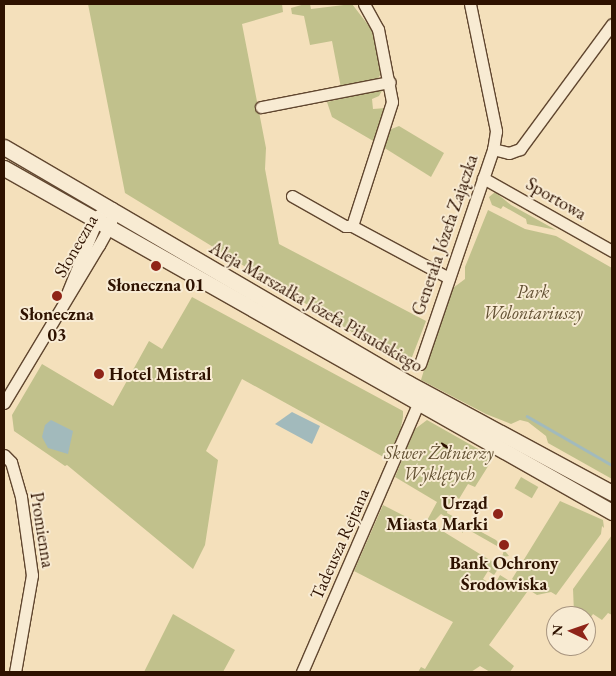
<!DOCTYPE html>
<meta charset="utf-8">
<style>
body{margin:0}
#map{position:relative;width:616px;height:676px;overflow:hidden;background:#f4e0bb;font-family:"EB Garamond",serif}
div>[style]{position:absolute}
.green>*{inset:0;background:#c1c18c;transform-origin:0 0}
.water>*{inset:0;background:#a2babc}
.stream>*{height:2.5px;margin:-1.25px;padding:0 1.25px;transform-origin:1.25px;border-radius:1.25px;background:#a2babc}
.roads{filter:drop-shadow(1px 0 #60462f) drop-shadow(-1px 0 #60462f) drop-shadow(0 1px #60462f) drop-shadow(0 -1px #60462f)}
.minor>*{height:11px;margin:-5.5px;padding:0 5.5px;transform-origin:5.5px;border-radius:5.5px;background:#f8ebd3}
.secondary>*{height:15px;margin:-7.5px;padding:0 7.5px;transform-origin:7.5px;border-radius:7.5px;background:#f8ebd3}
.rail>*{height:2.5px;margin-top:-1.25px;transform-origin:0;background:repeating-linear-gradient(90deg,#2e1200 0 9px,transparent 0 18px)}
.dots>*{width:14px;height:14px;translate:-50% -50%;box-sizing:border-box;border:2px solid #f8ebd3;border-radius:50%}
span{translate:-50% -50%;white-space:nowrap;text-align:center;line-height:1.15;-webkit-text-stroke:4px #f8ebd3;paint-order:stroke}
.street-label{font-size:18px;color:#2e1200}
.poi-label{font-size:18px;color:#2e1200;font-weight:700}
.left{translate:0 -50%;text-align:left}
.right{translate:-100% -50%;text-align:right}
.park-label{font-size:18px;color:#614f31;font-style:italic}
.frame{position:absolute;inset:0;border:5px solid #2e1200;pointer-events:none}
.north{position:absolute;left:546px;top:606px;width:50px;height:50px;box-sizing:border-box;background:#f8ebd3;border:1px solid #a7947f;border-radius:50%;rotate:273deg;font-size:14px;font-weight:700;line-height:20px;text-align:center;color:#2e1200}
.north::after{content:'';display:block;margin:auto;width:18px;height:22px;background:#8f2418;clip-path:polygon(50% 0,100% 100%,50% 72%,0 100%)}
</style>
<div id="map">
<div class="green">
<div style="clip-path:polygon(88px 4px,282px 4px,283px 12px,242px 24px,266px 148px,265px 169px,279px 244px,426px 321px,407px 370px,383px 351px,125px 193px)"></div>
<div style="clip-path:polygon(305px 4px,310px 4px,311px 9px,352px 4px,372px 30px,381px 73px,378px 79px,341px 88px,332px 41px,310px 45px,304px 16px,292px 14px,291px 8px)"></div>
<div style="clip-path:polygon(383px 89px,379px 96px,372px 99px,373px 109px,386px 108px,375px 142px,332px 117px,327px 102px)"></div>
<div style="clip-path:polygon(399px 126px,444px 153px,431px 177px,383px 147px,389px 130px)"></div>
<div style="clip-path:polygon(495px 192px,511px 205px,556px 230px,527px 224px,526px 219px,503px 206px,501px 209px,492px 205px,489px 197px)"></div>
<div style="clip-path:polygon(488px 210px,525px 229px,556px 236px,612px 268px,612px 479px,548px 443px,546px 436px,528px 422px,520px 420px,511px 424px,486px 414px,421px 380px,437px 327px,440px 327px,453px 288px,465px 279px,465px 267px)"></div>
<div style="clip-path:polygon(192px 297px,403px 411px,403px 417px,399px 437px,387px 459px,242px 379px,206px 451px,218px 460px,205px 545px,193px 569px,67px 465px,65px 466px,14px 431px,12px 415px,42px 364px,113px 406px,149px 341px,162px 349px)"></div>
<div style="clip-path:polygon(427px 420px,487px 454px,492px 460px,475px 487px,468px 484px,459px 499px,456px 496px,448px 505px,447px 513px,456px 518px,453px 522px,446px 524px,449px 519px,441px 514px,431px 524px,493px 562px,498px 569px,494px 575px,488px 571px,483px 579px,494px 586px,500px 575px,527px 592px,489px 645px,514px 666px,510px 672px,490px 672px,480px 666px,471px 672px,418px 672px,421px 667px,425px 669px,453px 622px,354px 571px,383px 505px,424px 526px,437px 502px,395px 477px,415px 429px)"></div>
<div style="left:521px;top:477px;width:20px;height:13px;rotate:30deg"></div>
<div style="clip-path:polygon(560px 501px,603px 520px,604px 528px,602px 526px,601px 534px,556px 595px,551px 592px,537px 595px,512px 579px)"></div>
<div style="clip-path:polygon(463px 522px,496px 540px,509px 556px,502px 557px,504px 550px,467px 529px,462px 533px)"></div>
<div style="clip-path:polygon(612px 535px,612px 615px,608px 613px,602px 620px,593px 614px,587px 622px,586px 616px,574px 613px,573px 589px)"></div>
<div style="clip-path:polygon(173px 614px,235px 650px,223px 672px,144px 672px)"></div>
</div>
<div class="water">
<div style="clip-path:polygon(292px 412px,320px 426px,312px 444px,275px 424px)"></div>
<div style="clip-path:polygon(51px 420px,73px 431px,68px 454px,48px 448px,42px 437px,45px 425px)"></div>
</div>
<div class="stream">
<div style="left:527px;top:416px;width:98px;rotate:30deg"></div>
</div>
<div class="roads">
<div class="minor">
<div style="left:364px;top:4px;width:29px;rotate:61deg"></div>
<div style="left:378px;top:29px;width:74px;rotate:79.1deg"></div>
<div style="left:392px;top:102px;width:130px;rotate:107.9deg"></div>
<div style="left:352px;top:226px;width:110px;rotate:28.2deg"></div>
<div style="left:470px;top:4px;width:130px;rotate:78.4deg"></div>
<div style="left:496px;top:131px;width:18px;rotate:99deg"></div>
<div style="left:261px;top:107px;width:131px;rotate:-11deg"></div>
<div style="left:483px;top:178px;width:148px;rotate:29.5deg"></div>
<div style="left:292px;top:196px;width:61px;rotate:29.5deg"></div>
<div style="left:345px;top:226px;width:7px"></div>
<div style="left:420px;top:364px;width:227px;rotate:-71.2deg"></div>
<div style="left:493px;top:149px;width:16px;rotate:14deg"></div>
<div style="left:509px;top:153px;width:12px;rotate:-20deg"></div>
<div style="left:520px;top:149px;width:155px;rotate:-53.6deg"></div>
<div style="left:4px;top:403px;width:184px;rotate:-59deg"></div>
<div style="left:99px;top:245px;width:25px;rotate:-61deg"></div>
<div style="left:111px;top:223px;width:15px;rotate:-86deg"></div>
<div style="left:112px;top:208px;width:15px;rotate:152deg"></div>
<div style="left:99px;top:215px;width:93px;rotate:112.1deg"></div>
<div style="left:4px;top:455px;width:10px;rotate:45deg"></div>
<div style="left:11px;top:462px;width:36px;rotate:74deg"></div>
<div style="left:21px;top:497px;width:79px;rotate:82deg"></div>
<div style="left:32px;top:575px;width:98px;rotate:99.9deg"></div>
<div style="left:302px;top:672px;width:294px;rotate:-66.6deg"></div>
</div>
<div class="secondary">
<div style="left:4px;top:147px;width:468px;rotate:30.3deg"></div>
<div style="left:408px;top:383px;width:232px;rotate:28.3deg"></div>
<div style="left:4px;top:168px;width:699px;rotate:29.5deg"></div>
</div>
</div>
<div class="rail">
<div style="left:441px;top:443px;width:20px;rotate:30deg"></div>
</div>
<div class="dots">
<div style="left:156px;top:266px;background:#8f2418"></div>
<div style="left:57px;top:296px;background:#8f2418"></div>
<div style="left:99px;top:374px;background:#8f2418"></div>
<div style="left:498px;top:514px;background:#8f2418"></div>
<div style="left:504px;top:545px;background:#8f2418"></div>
</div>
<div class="street-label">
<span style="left:556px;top:199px;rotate:30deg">Sportowa</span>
<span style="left:445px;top:235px;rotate:-71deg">Generała Józefa Zajączka</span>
<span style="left:76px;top:246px;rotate:-60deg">Słoneczna</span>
<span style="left:316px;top:307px;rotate:30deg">Aleja Marszałka Józefa Piłsudskiego</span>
<span style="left:42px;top:530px;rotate:81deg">Promienna</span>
<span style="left:340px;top:544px;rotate:-66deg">Tadeusza Rejtana</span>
</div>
<div class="poi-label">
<span style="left:156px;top:285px">Słoneczna 01</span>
<span style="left:57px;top:325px">Słoneczna<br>03</span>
<span class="left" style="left:109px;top:374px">Hotel Mistral</span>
<span class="right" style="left:488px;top:514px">Urząd<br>Miasta Marki</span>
<span style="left:504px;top:574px">Bank Ochrony<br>Środowiska</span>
</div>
<div class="park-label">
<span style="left:533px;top:303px">Park<br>Wolontariuszy</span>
<span style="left:439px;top:464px">Skwer Żołnierzy<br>Wyklętych</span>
</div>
<div class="frame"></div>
<div class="north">N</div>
</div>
